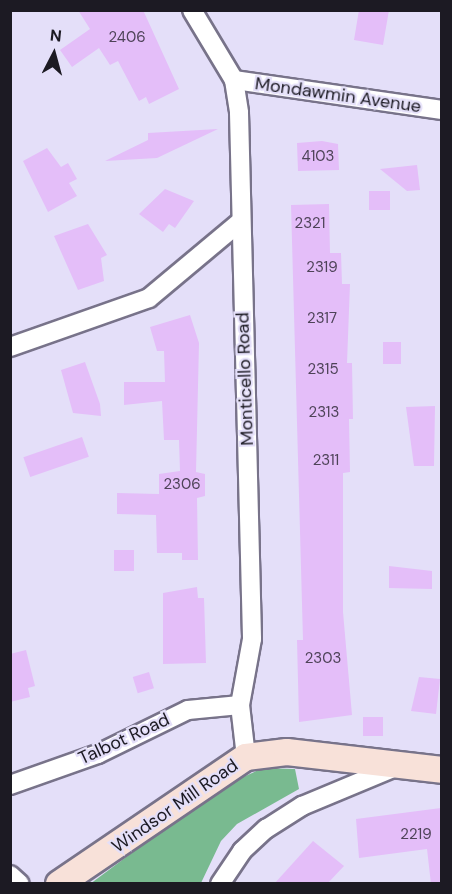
<!DOCTYPE html>
<style>
body{margin:0}
#map{position:relative;width:452px;height:894px;overflow:hidden;background:#e4dff9;font-family:"DM Sans",sans-serif}
div>[style]{position:absolute}
.forest>*{inset:0;background:#79ba90}
.building>*{inset:0;background:#e4bef9;transform-origin:0 0}
.roads{filter:drop-shadow(2px 0 #78738a) drop-shadow(-2px 0 #78738a) drop-shadow(0 2px #78738a) drop-shadow(0 -2px #78738a)}
.street>*{height:18px;margin:-9px;padding:0 9px;transform-origin:9px;border-radius:9px;background:#fff}
.secondary>*{height:26px;margin:-13px;padding:0 13px;transform-origin:13px;border-radius:13px;background:#f8e1d9}
span{translate:-50% -50%;white-space:nowrap;text-align:center;line-height:1.15;-webkit-text-stroke:4.5px #e4dff9;paint-order:stroke}
.number-label{font-size:15px;color:#4e4358}
.number-label span{-webkit-text-stroke-width:0}
.street-label{font-size:18px;color:#1c1a23}
.frame{position:absolute;inset:0;border:12px solid #1c1a23;pointer-events:none}
.north{position:absolute;left:24px;top:24px;width:60px;height:60px;-webkit-text-stroke:4px #e4dff9;paint-order:stroke;rotate:6deg;font-size:16px;font-weight:700;line-height:24px;text-align:center;color:#1c1a23}
.north::after{content:'';display:block;margin:auto;width:21px;height:27px;background:#1c1a23;clip-path:polygon(50% 0,100% 100%,50% 72%,0 100%)}
</style>
<div id="map">
<div class="forest">
<div style="clip-path:polygon(263px 768px,295px 769px,299px 789px,237px 824px,221px 841px,201px 883px,90px 884px,219px 788px)"></div>
</div>
<div class="building">
<div style="clip-path:polygon(78px 10px,143px 10px,179px 89px,149px 104px,146px 97px,139px 101px,118px 61px,110px 65px,99px 48px,72px 67px,60px 50px,90px 29px)"></div>
<div style="clip-path:polygon(359px 10px,389px 10px,383px 45px,354px 40px)"></div>
<div style="clip-path:polygon(218px 129px,157px 158px,105px 161px,148px 140px,148px 133px)"></div>
<div style="clip-path:polygon(322px 141px,338px 144px,339px 170px,298px 171px,297px 143px)"></div>
<div style="clip-path:polygon(47px 148px,61px 167px,68px 163px,77px 179px,69px 183px,77px 196px,48px 212px,23px 161px)"></div>
<div style="clip-path:polygon(417px 165px,420px 190px,407px 191px,380px 169px)"></div>
<div style="clip-path:polygon(165px 189px,194px 201px,175px 228px,169px 224px,163px 232px,139px 214px)"></div>
<div style="left:369px;top:191px;width:21px;height:19px"></div>
<div style="clip-path:polygon(329px 204px,330px 253px,341px 253px,342px 284px,350px 284px,347px 363px,352px 363px,353px 419px,349px 419px,350px 472px,343px 473px,343px 612px,352px 715px,299px 722px,297px 640px,303px 640px,291px 205px)"></div>
<div style="clip-path:polygon(88px 224px,107px 255px,101px 258px,104px 281px,78px 290px,54px 236px)"></div>
<div style="clip-path:polygon(190px 315px,199px 343px,196px 472px,205px 474px,205px 496px,197px 498px,198px 560px,182px 560px,182px 553px,157px 553px,156px 515px,117px 514px,117px 493px,159px 494px,159px 474px,180px 471px,179px 440px,164px 440px,162px 401px,124px 405px,124px 382px,165px 382px,164px 351px,157px 351px,150px 327px)"></div>
<div style="left:383px;top:342px;width:18px;height:22px"></div>
<div style="clip-path:polygon(85px 362px,100px 404px,101px 416px,73px 413px,61px 370px)"></div>
<div style="clip-path:polygon(435px 406px,434px 466px,414px 466px,406px 407px)"></div>
<div style="left:82px;top:437px;width:21px;height:62px;rotate:71deg"></div>
<div style="left:114px;top:550px;width:20px;height:21px"></div>
<div style="clip-path:polygon(389px 566px,432px 571px,432px 589px,389px 588px)"></div>
<div style="clip-path:polygon(197px 587px,198px 598px,204px 598px,206px 663px,163px 664px,163px 593px)"></div>
<div style="clip-path:polygon(26px 650px,35px 686px,28px 688px,30px 697px,10px 702px,10px 654px)"></div>
<div style="left:149px;top:672px;width:17px;height:17px;rotate:73deg"></div>
<div style="clip-path:polygon(419px 677px,440px 679px,436px 714px,411px 711px)"></div>
<div style="left:363px;top:717px;width:20px;height:19px"></div>
<div style="clip-path:polygon(441px 808px,441px 883px,431px 884px,427px 849px,359px 858px,356px 819px)"></div>
<div style="clip-path:polygon(313px 841px,344px 866px,327px 884px,274px 884px)"></div>
</div>
<div class="roads">
<div class="street">
<div style="left:192px;top:10px;width:82px;rotate:59deg"></div>
<div style="left:234px;top:80px;width:33px;rotate:81deg"></div>
<div style="left:239px;top:113px;width:526px;rotate:88.58deg"></div>
<div style="left:252px;top:639px;width:67px;rotate:100.3deg"></div>
<div style="left:240px;top:705px;width:52px;rotate:83.4deg"></div>
<div style="left:234px;top:80px;width:210px;rotate:8.2deg"></div>
<div style="left:10px;top:347px;width:147px;rotate:-19.4deg"></div>
<div style="left:149px;top:298px;width:119px;rotate:-39.9deg"></div>
<div style="left:10px;top:785px;width:93px;rotate:-19.4deg"></div>
<div style="left:98px;top:754px;width:100px;rotate:-26.1deg"></div>
<div style="left:188px;top:710px;width:52px;rotate:-5.5deg"></div>
<div style="left:10px;top:875px;width:13px;rotate:42deg"></div>
<div style="left:220px;top:884px;width:40px;rotate:-56deg"></div>
<div style="left:242px;top:851px;width:33px;rotate:-43deg"></div>
<div style="left:266px;top:829px;width:43px;rotate:-32.6deg"></div>
<div style="left:302px;top:806px;width:104px;rotate:-22.6deg"></div>
</div>
<div class="secondary">
<div style="left:59px;top:884px;width:226px;rotate:-34.2deg"></div>
<div style="left:246px;top:757px;width:41px;rotate:-7deg"></div>
<div style="left:287px;top:752px;width:156px;rotate:6.6deg"></div>
</div>
</div>
<div class="number-label">
<span style="left:127px;top:38px">2406</span>
<span style="left:318px;top:157px">4103</span>
<span style="left:310px;top:224px">2321</span>
<span style="left:322px;top:268px">2319</span>
<span style="left:322px;top:319px">2317</span>
<span style="left:323px;top:370px">2315</span>
<span style="left:324px;top:413px">2313</span>
<span style="left:326px;top:461px">2311</span>
<span style="left:182px;top:485px">2306</span>
<span style="left:323px;top:659px">2303</span>
<span style="left:416px;top:835px">2219</span>
</div>
<div class="street-label">
<span style="left:338px;top:95px;rotate:8deg">Mondawmin Avenue</span>
<span style="left:245px;top:379px;rotate:-92deg">Monticello Road</span>
<span style="left:124px;top:739px;rotate:-25deg">Talbot Road</span>
<span style="left:175px;top:806px;rotate:-35deg">Windsor Mill Road</span>
</div>
<div class="frame"></div>
<div class="north">N</div>
</div>
